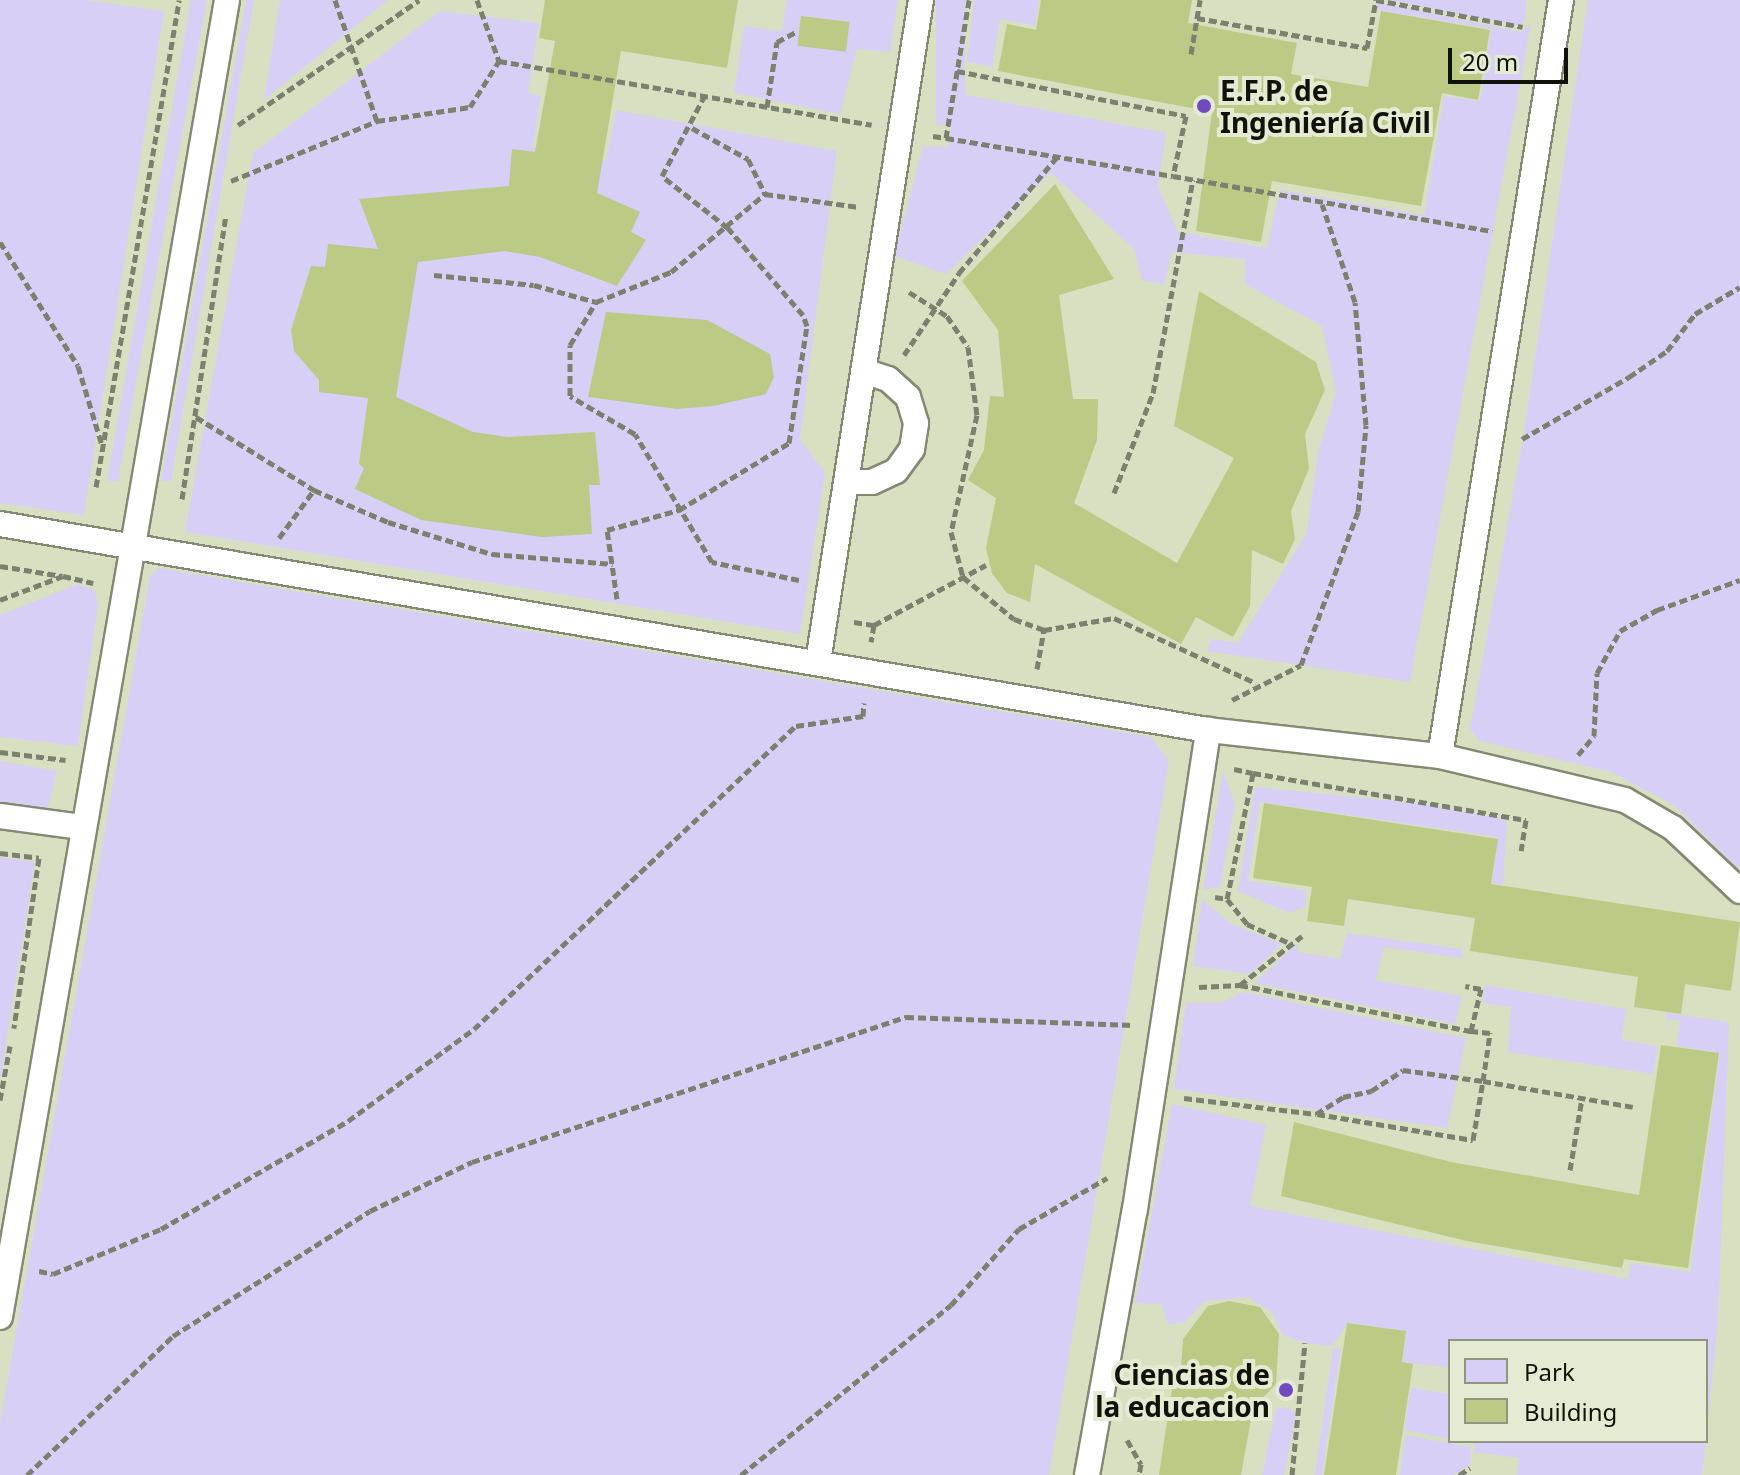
<!DOCTYPE html>
<meta charset="utf-8">
<style>
body{margin:0}
#map{position:relative;width:1740px;height:1475px;overflow:hidden;background:#e4ebd2;font-family:"Noto Sans",sans-serif}
div>[style]{position:absolute}
.built>*{inset:0;background:#d9e0c1}
.green>*{inset:0;background:#d7cff6;transform-origin:0 0}
.building>*{inset:0;background:#bbca85;transform-origin:0 0}
.path>*{height:5px;margin-top:-2.5px;transform-origin:0;background:repeating-linear-gradient(90deg,#7c806f 0 8px,transparent 0 12px)}
.roads{filter:drop-shadow(2px 0 #848973) drop-shadow(-2px 0 #848973) drop-shadow(0 2px #848973) drop-shadow(0 -2px #848973)}
.lane>*{height:24px;margin:-12px;padding:0 12px;transform-origin:12px;border-radius:12px;background:#fff}
.dots>*{width:22px;height:22px;translate:-50% -50%;box-sizing:border-box;border:4px solid #e4ebd2;border-radius:50%}
span{translate:-50% -50%;white-space:nowrap;text-align:center;line-height:1.15;-webkit-text-stroke:8px #e4ebd2;paint-order:stroke}
.poi-label{font-size:28px;color:#11130b;font-weight:700}
.left{translate:0 -50%;text-align:left}
.right{translate:-100% -50%;text-align:right}
.legend{position:absolute;left:1448px;top:1339px;width:260px;height:104px;box-sizing:border-box;background:#e4ebd2;border:2px solid #909582;margin:0;padding:10px 14px;list-style:none;font-size:24px;color:#11130b}
.legend li{display:flex;align-items:center;gap:16px;height:40px}
.legend b{width:40px;border:2px solid #909582}
.scale{position:absolute;left:1448px;top:48px;width:120px;height:36px;box-sizing:border-box;border:4px solid #11130b;border-top:0;padding-left:10px;font-size:24px;line-height:28px;white-space:nowrap;color:#11130b;-webkit-text-stroke:6px #e4ebd2;paint-order:stroke}
</style>
<div id="map">
<div class="built">
<div style="clip-path:polygon(evenodd,0 0,1740px 0,1740px 1475px,0 1475px,0 0,1450px 1341px,1706px 1341px,1706px 1441px,1450px 1441px,1450px 1341px)"></div>
</div>
<div class="green">
<div style="clip-path:polygon(0 0,85px 0,164px 11px,84px 515px,0 503px)"></div>
<div style="clip-path:polygon(191px 0,207px 0,118px 481px,107px 481px)"></div>
<div style="clip-path:polygon(246px 0,254px 0,171px 481px,161px 481px)"></div>
<div style="clip-path:polygon(280px 0,388px 0,264px 100px)"></div>
<div style="clip-path:polygon(787px 0,898px 0,890px 52px,857px 49px,840px 114px,734px 93px,744px 26px,782px 31px)"></div>
<div style="left:936px;top:0;width:29px;height:125px"></div>
<div style="clip-path:polygon(974px 0,1039px 0,1035px 26px,1000px 19px,992px 67px,967px 62px)"></div>
<div style="clip-path:polygon(1389px 0,1527px 0,1525px 20px,1520px 26px)"></div>
<div style="clip-path:polygon(1588px 0,1740px 0,1740px 870px,1674px 805px,1611px 772px,1480px 741px,1470px 729px,1523px 439px)"></div>
<div style="clip-path:polygon(1378px 2px,1521px 32px,1531px 24px,1410px 682px,1207px 651px,1212px 639px,1238px 643px,1307px 533px,1318px 453px,1336px 393px,1322px 326px,1245px 284px,1245px 259px,1172px 252px,1164px 285px,1142px 280px,1134px 249px,1051px 173px,946px 274px,894px 256px,923px 147px,948px 147px,956px 93px,1166px 133px,1158px 186px,1178px 232px,1267px 248px,1280px 190px,1424px 215px,1444px 96px,1480px 101px,1491px 29px,1377px 10px)"></div>
<div style="clip-path:polygon(440px 11px,539px 23px,528px 93px,541px 96px,533px 147px,606px 161px,616px 110px,837px 151px,800px 439px,825px 473px,800px 634px,185px 532px,253px 153px)"></div>
<div style="clip-path:polygon(159px 568px,1151px 737px,1169px 761px,1049px 1475px,0 1475px,0 1423px,150px 576px)"></div>
<div style="clip-path:polygon(78px 584px,95px 591px,98px 605px,78px 746px,0 737px,0 615px)"></div>
<div style="clip-path:polygon(0 761px,57px 771px,48px 808px,0 803px)"></div>
<div style="clip-path:polygon(1223px 771px,1235px 804px,1220px 887px,1203px 890px)"></div>
<div style="clip-path:polygon(1255px 787px,1424px 804px,1507px 820px,1503px 885px,1492px 883px,1498px 837px,1260px 802px,1248px 881px,1307px 891px,1305px 907px,1290px 913px,1238px 891px)"></div>
<div style="clip-path:polygon(0 857px,35px 862px,0 1081px)"></div>
<div style="clip-path:polygon(1202px 899px,1230px 923px,1282px 944px,1250px 974px,1193px 966px)"></div>
<div style="clip-path:polygon(1347px 933px,1462px 949px,1462px 958px,1384px 947px,1376px 980px,1462px 996px,1455px 1024px,1254px 983px,1297px 944px,1298px 952px,1340px 959px)"></div>
<div style="clip-path:polygon(1485px 985px,1626px 1009px,1622px 1040px,1658px 1046px,1653px 1074px,1508px 1052px,1511px 1007px,1483px 1003px)"></div>
<div style="clip-path:polygon(1243px 992px,1466px 1038px,1447px 1128px,1174px 1089px,1186px 1003px,1222px 1003px)"></div>
<div style="clip-path:polygon(1667px 1013px,1729px 1022px,1718px 1322px,1706px 1438px,1706px 1341px,1450px 1341px,1450px 1368px,1403px 1362px,1406px 1331px,1348px 1323px,1332px 1346px,1305px 1343px,1283px 1335px,1273px 1313px,1248px 1297px,1205px 1301px,1185px 1322px,1168px 1325px,1162px 1304px,1135px 1303px,1172px 1104px,1266px 1125px,1250px 1206px,1628px 1279px,1631px 1263px,1690px 1272px,1720px 1053px,1677px 1046px,1680px 1021px,1665px 1019px)"></div>
<div style="clip-path:polygon(1333px 1348px,1341px 1348px,1322px 1475px,1315px 1475px)"></div>
<div style="clip-path:polygon(1411px 1388px,1450px 1394px,1450px 1439px,1404px 1430px)"></div>
<div style="clip-path:polygon(1286px 1407px,1296px 1413px,1284px 1475px,1262px 1475px,1276px 1409px)"></div>
<div style="clip-path:polygon(1405px 1435px,1471px 1447px,1471px 1465px,1454px 1475px,1400px 1475px)"></div>
<div style="clip-path:polygon(1463px 1441px,1706px 1441px,1702px 1475px,1517px 1475px,1519px 1458px,1474px 1452px,1475px 1443px)"></div>
</div>
<div class="building">
<div style="clip-path:polygon(545px 0,738px 0,727px 68px,621px 51px,597px 193px,640px 212px,631px 232px,646px 240px,617px 286px,540px 257px,505px 251px,418px 262px,396px 397px,473px 432px,508px 437px,595px 432px,600px 485px,589px 485px,592px 534px,542px 537px,421px 520px,355px 489px,364px 468px,359px 464px,368px 398px,319px 392px,319px 380px,294px 351px,291px 330px,311px 266px,325px 267px,328px 244px,378px 249px,359px 199px,509px 186px,512px 149px,535px 152px,555px 41px,539px 38px)"></div>
<div style="clip-path:polygon(1041px 0,1192px 0,1188px 23px,1297px 43px,1291px 74px,1368px 87px,1381px 11px,1490px 30px,1478px 100px,1442px 93px,1421px 206px,1272px 181px,1261px 242px,1196px 231px,1212px 112px,998px 71px,1007px 24px,1036px 30px)"></div>
<div style="left:801px;top:16px;width:49px;height:30px;rotate:7deg"></div>
<div style="clip-path:polygon(1055px 184px,1114px 279px,1059px 295px,1073px 399px,1098px 399px,1097px 440px,1074px 503px,1177px 563px,1234px 458px,1174px 426px,1199px 291px,1316px 362px,1325px 390px,1305px 434px,1309px 469px,1291px 511px,1295px 539px,1283px 564px,1252px 550px,1250px 606px,1233px 637px,1196px 617px,1181px 644px,1035px 564px,1030px 602px,1007px 593px,992px 573px,986px 548px,996px 498px,968px 480px,984px 450px,990px 396px,1004px 397px,998px 330px,962px 281px)"></div>
<div style="clip-path:polygon(606px 312px,707px 320px,770px 354px,774px 377px,766px 394px,713px 406px,677px 409px,588px 397px)"></div>
<div style="clip-path:polygon(1264px 803px,1498px 839px,1491px 884px,1740px 922px,1731px 991px,1685px 984px,1681px 1014px,1634px 1007px,1638px 977px,1470px 951px,1475px 918px,1348px 899px,1344px 926px,1307px 921px,1312px 887px,1253px 878px)"></div>
<div style="clip-path:polygon(1661px 1045px,1719px 1053px,1688px 1268px,1624px 1259px,1622px 1268px,1467px 1241px,1281px 1196px,1294px 1122px,1451px 1162px,1639px 1195px)"></div>
<div style="clip-path:polygon(1229px 1301px,1260px 1307px,1279px 1334px,1276px 1384px,1253px 1408px,1241px 1475px,1159px 1475px,1173px 1382px,1180px 1383px,1183px 1339px,1208px 1306px)"></div>
<div style="clip-path:polygon(1347px 1323px,1406px 1331px,1402px 1362px,1413px 1364px,1396px 1475px,1324px 1475px)"></div>
</div>
<div class="path">
<div style="left:335px;top:0;width:128px;rotate:70.9deg"></div>
<div style="left:477px;top:0;width:65px;rotate:70.2deg"></div>
<div style="left:499px;top:61px;width:378px;rotate:9.7deg"></div>
<div style="left:1197px;top:18px;width:173px;rotate:10deg"></div>
<div style="left:1367px;top:48px;width:49px;rotate:-79.4deg"></div>
<div style="left:1376px;top:0;width:149px;rotate:10.4deg"></div>
<div style="left:1191px;top:54px;width:55px;rotate:-80.5deg"></div>
<div style="left:957px;top:71px;width:233px;rotate:11.1deg"></div>
<div style="left:1186px;top:116px;width:61px;rotate:102.2deg"></div>
<div style="left:1173px;top:176px;width:324px;rotate:9.8deg"></div>
<div style="left:767px;top:107px;width:66px;rotate:-81.3deg"></div>
<div style="left:777px;top:42px;width:21px;rotate:-28deg"></div>
<div style="left:238px;top:125px;width:220px;rotate:-34.6deg"></div>
<div style="left:692px;top:128px;width:64px;rotate:29deg"></div>
<div style="left:748px;top:159px;width:39px;rotate:64deg"></div>
<div style="left:933px;top:136px;width:13px;rotate:9deg"></div>
<div style="left:946px;top:138px;width:140px;rotate:-80.5deg"></div>
<div style="left:946px;top:138px;width:230px;rotate:9.5deg"></div>
<div style="left:231px;top:181px;width:158px;rotate:-22.3deg"></div>
<div style="left:377px;top:121px;width:94px;rotate:-8.6deg"></div>
<div style="left:470px;top:107px;width:54px;rotate:-57.8deg"></div>
<div style="left:0;top:242px;width:146px;rotate:57.8deg"></div>
<div style="left:78px;top:366px;width:83px;rotate:73.1deg"></div>
<div style="left:434px;top:275px;width:100px;rotate:5.7deg"></div>
<div style="left:534px;top:285px;width:64px;rotate:15.3deg"></div>
<div style="left:909px;top:292px;width:45px;rotate:32.3deg"></div>
<div style="left:947px;top:316px;width:37px;rotate:56deg"></div>
<div style="left:968px;top:347px;width:69px;rotate:82.5deg"></div>
<div style="left:977px;top:415px;width:120px;rotate:102.5deg"></div>
<div style="left:951px;top:532px;width:47px;rotate:75.1deg"></div>
<div style="left:963px;top:577px;width:66px;rotate:39.5deg"></div>
<div style="left:1014px;top:619px;width:32px;rotate:20deg"></div>
<div style="left:1044px;top:630px;width:71px;rotate:-9.7deg"></div>
<div style="left:1114px;top:618px;width:156px;rotate:24.6deg"></div>
<div style="left:904px;top:355px;width:99px;rotate:-56.1deg"></div>
<div style="left:959px;top:273px;width:152px;rotate:-49.8deg"></div>
<div style="left:196px;top:417px;width:139px;rotate:31.7deg"></div>
<div style="left:314px;top:490px;width:81px;rotate:23.4deg"></div>
<div style="left:388px;top:522px;width:109px;rotate:17.1deg"></div>
<div style="left:492px;top:554px;width:121px;rotate:4.7deg"></div>
<div style="left:1522px;top:439px;width:124px;rotate:-30.1deg"></div>
<div style="left:1629px;top:377px;width:46px;rotate:-34.4deg"></div>
<div style="left:1667px;top:351px;width:46px;rotate:-52.9deg"></div>
<div style="left:1695px;top:314px;width:52px;rotate:-31deg"></div>
<div style="left:96px;top:487px;width:494px;rotate:-80.3deg"></div>
<div style="left:1114px;top:493px;width:107px;rotate:-68.7deg"></div>
<div style="left:1153px;top:393px;width:217px;rotate:-79.4deg"></div>
<div style="left:182px;top:499px;width:286px;rotate:-81.2deg"></div>
<div style="left:279px;top:538px;width:59px;rotate:-53.9deg"></div>
<div style="left:0;top:566px;width:63px;rotate:9.2deg"></div>
<div style="left:799px;top:580px;width:89px;rotate:-168.3deg"></div>
<div style="left:712px;top:562px;width:149px;rotate:-121deg"></div>
<div style="left:635px;top:434px;width:75px;rotate:-149.7deg"></div>
<div style="left:570px;top:396px;width:51px;rotate:-90deg"></div>
<div style="left:570px;top:345px;width:50px;rotate:-58.8deg"></div>
<div style="left:596px;top:302px;width:81px;rotate:-21.8deg"></div>
<div style="left:671px;top:272px;width:122px;rotate:-39.7deg"></div>
<div style="left:765px;top:194px;width:95px;rotate:7.9deg"></div>
<div style="left:617px;top:599px;width:70px;rotate:-98.2deg"></div>
<div style="left:607px;top:530px;width:75px;rotate:-15.5deg"></div>
<div style="left:679px;top:510px;width:129px;rotate:-31.3deg"></div>
<div style="left:789px;top:443px;width:118px;rotate:-81.3deg"></div>
<div style="left:807px;top:326px;width:12px;rotate:-110deg"></div>
<div style="left:803px;top:315px;width:115px;rotate:-130.8deg"></div>
<div style="left:728px;top:228px;width:84px;rotate:-141.8deg"></div>
<div style="left:662px;top:176px;width:89px;rotate:-62deg"></div>
<div style="left:0;top:600px;width:67px;rotate:-20.9deg"></div>
<div style="left:63px;top:576px;width:31px;rotate:13deg"></div>
<div style="left:854px;top:622px;width:20px;rotate:9deg"></div>
<div style="left:874px;top:625px;width:17px;rotate:100deg"></div>
<div style="left:874px;top:625px;width:127px;rotate:-28.2deg"></div>
<div style="left:1037px;top:669px;width:40px;rotate:-80deg"></div>
<div style="left:1232px;top:700px;width:77px;rotate:-26.9deg"></div>
<div style="left:1301px;top:665px;width:163px;rotate:-69.6deg"></div>
<div style="left:1358px;top:512px;width:87px;rotate:-84.7deg"></div>
<div style="left:1366px;top:425px;width:123px;rotate:-95.1deg"></div>
<div style="left:1355px;top:302px;width:103px;rotate:-108.6deg"></div>
<div style="left:0;top:752px;width:66px;rotate:6.9deg"></div>
<div style="left:1578px;top:755px;width:25px;rotate:-50deg"></div>
<div style="left:1594px;top:736px;width:63px;rotate:-87.3deg"></div>
<div style="left:1597px;top:673px;width:48px;rotate:-61.3deg"></div>
<div style="left:1620px;top:631px;width:43px;rotate:-29.6deg"></div>
<div style="left:1657px;top:610px;width:88px;rotate:-19.9deg"></div>
<div style="left:1234px;top:769px;width:19px;rotate:12deg"></div>
<div style="left:0;top:853px;width:39px;rotate:7deg"></div>
<div style="left:39px;top:858px;width:172px;rotate:98.4deg"></div>
<div style="left:1215px;top:897px;width:12px;rotate:9deg"></div>
<div style="left:1227px;top:899px;width:32px;rotate:51deg"></div>
<div style="left:1247px;top:924px;width:44px;rotate:24.2deg"></div>
<div style="left:1227px;top:899px;width:129px;rotate:-78.3deg"></div>
<div style="left:1253px;top:773px;width:277px;rotate:9.8deg"></div>
<div style="left:1526px;top:820px;width:31px;rotate:99deg"></div>
<div style="left:1240px;top:985px;width:236px;rotate:11.3deg"></div>
<div style="left:1471px;top:1031px;width:43px;rotate:-76.6deg"></div>
<div style="left:1481px;top:989px;width:16px;rotate:-169deg"></div>
<div style="left:1199px;top:987px;width:41px;rotate:-2.8deg"></div>
<div style="left:1240px;top:985px;width:79px;rotate:-38.3deg"></div>
<div style="left:1184px;top:1098px;width:133px;rotate:6.9deg"></div>
<div style="left:1316px;top:1114px;width:32px;rotate:-32deg"></div>
<div style="left:1343px;top:1097px;width:29px;rotate:-12deg"></div>
<div style="left:1371px;top:1091px;width:38px;rotate:-33deg"></div>
<div style="left:1403px;top:1070px;width:81px;rotate:7.8deg"></div>
<div style="left:1483px;top:1081px;width:49px;rotate:-81.7deg"></div>
<div style="left:1490px;top:1033px;width:19px;rotate:-174deg"></div>
<div style="left:0;top:1100px;width:55px;rotate:-79.5deg"></div>
<div style="left:1317px;top:1114px;width:158px;rotate:9.5deg"></div>
<div style="left:1473px;top:1140px;width:60px;rotate:-80.4deg"></div>
<div style="left:1483px;top:1081px;width:152px;rotate:9.8deg"></div>
<div style="left:1570px;top:1170px;width:73px;rotate:-80.5deg"></div>
<div style="left:39px;top:1271px;width:14px;rotate:12deg"></div>
<div style="left:53px;top:1274px;width:117px;rotate:-22.6deg"></div>
<div style="left:161px;top:1229px;width:216px;rotate:-30deg"></div>
<div style="left:348px;top:1121px;width:156px;rotate:-36.1deg"></div>
<div style="left:474px;top:1029px;width:442px;rotate:-43.3deg"></div>
<div style="left:796px;top:726px;width:68px;rotate:-8.5deg"></div>
<div style="left:863px;top:716px;width:13px;rotate:-86deg"></div>
<div style="left:1127px;top:1440px;width:28px;rotate:60deg"></div>
<div style="left:1141px;top:1464px;width:11px;rotate:100deg"></div>
<div style="left:27px;top:1475px;width:202px;rotate:-43.6deg"></div>
<div style="left:173px;top:1336px;width:233px;rotate:-32.4deg"></div>
<div style="left:370px;top:1211px;width:113px;rotate:-25.7deg"></div>
<div style="left:472px;top:1162px;width:458px;rotate:-18.5deg"></div>
<div style="left:906px;top:1017px;width:227px;rotate:2deg"></div>
<div style="left:741px;top:1475px;width:270px;rotate:-39deg"></div>
<div style="left:951px;top:1305px;width:102px;rotate:-48.2deg"></div>
<div style="left:1019px;top:1229px;width:102px;rotate:-30.1deg"></div>
<div style="left:1292px;top:1475px;width:133px;rotate:-84.4deg"></div>
<div style="left:1459px;top:1475px;width:13px;rotate:-32deg"></div>
</div>
<div class="roads">
<div class="lane">
<div style="left:846px;top:482px;width:26px"></div>
<div style="left:872px;top:482px;width:26px;rotate:-25deg"></div>
<div style="left:896px;top:471px;width:27px;rotate:-54deg"></div>
<div style="left:912px;top:449px;width:26px;rotate:-81deg"></div>
<div style="left:916px;top:423px;width:27px;rotate:-107deg"></div>
<div style="left:908px;top:397px;width:27px;rotate:-138deg"></div>
<div style="left:888px;top:379px;width:26px;rotate:-162deg"></div>
<div style="left:0;top:524px;width:1225px;rotate:9.68deg"></div>
<div style="left:1208px;top:730px;width:233px;rotate:6.4deg"></div>
<div style="left:1440px;top:756px;width:766px;rotate:-80.91deg"></div>
<div style="left:818px;top:662px;width:670px;rotate:-81.16deg"></div>
<div style="left:1440px;top:756px;width:190px;rotate:13.4deg"></div>
<div style="left:1625px;top:800px;width:56px;rotate:30.3deg"></div>
<div style="left:1673px;top:828px;width:92px;rotate:43.2deg"></div>
<div style="left:0;top:816px;width:82px;rotate:7.7deg"></div>
<div style="left:0;top:1317px;width:1336px;rotate:-80.22deg"></div>
<div style="left:1087px;top:1475px;width:270px;rotate:-79.8deg"></div>
<div style="left:1135px;top:1209px;width:485px;rotate:-81.3deg"></div>
</div>
</div>
<div class="dots">
<div style="left:1204px;top:106px;background:#7149c1"></div>
<div style="left:1286px;top:1390px;background:#7149c1"></div>
</div>
<div class="poi-label">
<span class="left" style="left:1220px;top:106px">E.F.P. de<br>Ingeniería Civil</span>
<span class="right" style="left:1270px;top:1390px">Ciencias de<br>la educacion</span>
</div>
<ul class="legend">
<li><b style="height:22px;background:#d7cff6"></b>Park</li>
<li><b style="height:22px;background:#bbca85"></b>Building</li>
</ul>
<div class="scale">20 m</div>
</div>
